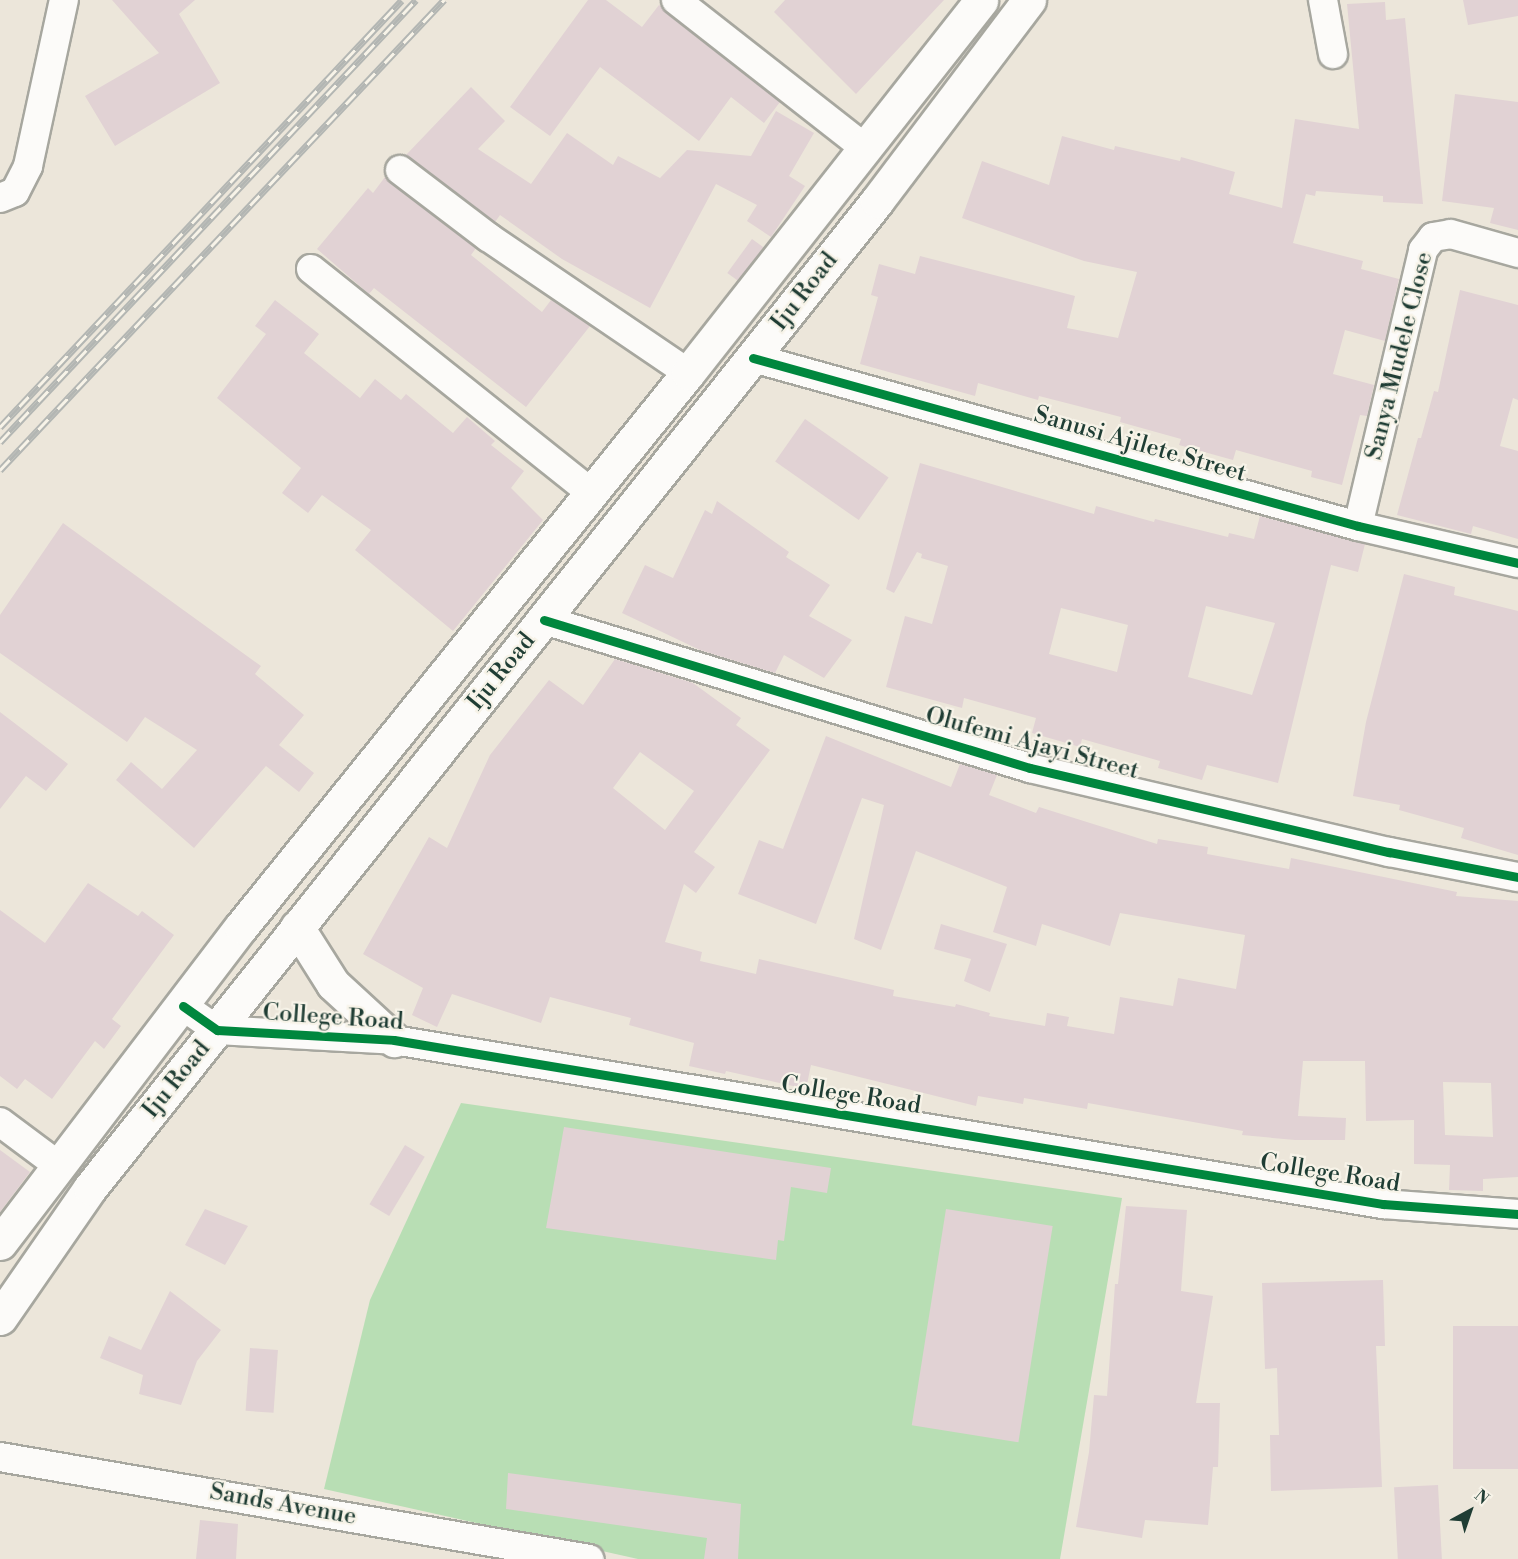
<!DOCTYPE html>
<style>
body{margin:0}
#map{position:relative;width:1518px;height:1559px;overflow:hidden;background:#ece6da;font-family:"Libre Bodoni",serif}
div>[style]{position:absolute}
.green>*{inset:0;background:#b8deb4}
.building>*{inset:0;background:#e1d2d4;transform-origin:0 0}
.roads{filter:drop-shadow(2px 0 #a7a79f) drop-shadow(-2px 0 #a7a79f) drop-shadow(0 2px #a7a79f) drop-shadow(0 -2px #a7a79f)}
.minor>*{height:28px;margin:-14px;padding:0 14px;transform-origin:14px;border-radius:14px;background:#fcfbf9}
.secondary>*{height:33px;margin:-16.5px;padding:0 16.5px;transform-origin:16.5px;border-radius:16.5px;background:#fcfbf9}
.rail>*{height:7px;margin-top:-3.5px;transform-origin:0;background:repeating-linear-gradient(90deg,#f7f3e8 0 14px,#b3b6b3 0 28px);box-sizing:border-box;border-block:2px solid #b3b6b3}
.cycleway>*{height:9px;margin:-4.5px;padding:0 4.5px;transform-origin:4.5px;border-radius:4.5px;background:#00873e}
span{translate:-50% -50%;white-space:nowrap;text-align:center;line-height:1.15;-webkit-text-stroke:4.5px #f7f3e8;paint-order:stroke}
.street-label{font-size:24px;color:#1f3d34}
.north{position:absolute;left:1440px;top:1481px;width:60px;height:60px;-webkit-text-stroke:4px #f7f3e8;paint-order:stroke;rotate:40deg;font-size:16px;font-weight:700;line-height:24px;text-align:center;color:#1f3d34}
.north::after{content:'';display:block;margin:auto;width:21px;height:27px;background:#1f3d34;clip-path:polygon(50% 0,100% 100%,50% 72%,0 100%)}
</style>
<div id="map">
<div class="green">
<div style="clip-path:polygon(461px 1103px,1122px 1198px,1060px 1559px,638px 1559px,324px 1489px,370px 1300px)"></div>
</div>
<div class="building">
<div style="clip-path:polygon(112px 0,195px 0,179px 14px,220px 83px,115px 146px,85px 96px,159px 53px)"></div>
<div style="clip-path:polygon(588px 0,606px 0,642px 27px,659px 5px,780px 102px,764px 123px,731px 97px,699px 141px,600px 67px,550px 136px,510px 107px)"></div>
<div style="clip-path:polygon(785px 0,944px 0,856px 94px,774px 12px)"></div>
<div style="clip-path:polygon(1463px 0,1518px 0,1518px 16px,1468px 25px)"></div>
<div style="clip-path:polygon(1385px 2px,1386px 20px,1405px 18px,1423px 204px,1383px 202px,1383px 196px,1316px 191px,1315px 196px,1306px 194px,1293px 243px,1363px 261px,1361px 269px,1399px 279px,1385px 341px,1345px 330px,1333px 374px,1374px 385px,1367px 416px,1360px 415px,1342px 485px,1311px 477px,1312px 471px,1236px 450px,1233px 460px,1179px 445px,1181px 439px,1120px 422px,1121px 417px,1039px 396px,1038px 400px,978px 383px,975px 396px,860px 364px,878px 297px,871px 295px,879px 264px,915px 274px,920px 256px,1075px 296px,1067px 328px,1118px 338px,1137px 272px,1084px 261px,962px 218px,982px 161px,1049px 185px,1062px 136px,1114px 150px,1115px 146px,1180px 161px,1181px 157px,1235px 172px,1229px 194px,1282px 208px,1295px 119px,1359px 129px,1347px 4px)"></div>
<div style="clip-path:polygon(471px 87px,505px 121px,478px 149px,531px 184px,567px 133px,613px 165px,618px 156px,660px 178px,687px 150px,751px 156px,776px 111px,814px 133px,789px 176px,805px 186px,771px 237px,747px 221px,757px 205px,716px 184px,650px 308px,562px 259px,500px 215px,495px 222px,406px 155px)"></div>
<div style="clip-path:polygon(1455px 94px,1518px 102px,1518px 230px,1490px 223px,1494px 208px,1442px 201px)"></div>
<div style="clip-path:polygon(385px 177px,476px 248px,471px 255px,542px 312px,551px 300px,590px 326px,526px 407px,374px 288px,369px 294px,317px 249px,368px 188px,373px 193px)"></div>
<div style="left:752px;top:239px;width:14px;height:42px;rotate:36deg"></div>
<div style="clip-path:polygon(1460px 290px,1518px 305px,1518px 400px,1513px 398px,1500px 446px,1518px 451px,1518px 539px,1473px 526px,1471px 534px,1397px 515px,1418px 438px,1421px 438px,1434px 391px,1438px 392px)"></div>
<div style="clip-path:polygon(275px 300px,319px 334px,304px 353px,360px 398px,375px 379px,401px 400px,406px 394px,453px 433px,467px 417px,495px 441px,491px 445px,524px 471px,511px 488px,543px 520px,453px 631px,355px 550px,371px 530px,322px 495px,308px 513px,282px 493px,301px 468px,217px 398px,266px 334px,255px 326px)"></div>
<div style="left:805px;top:419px;width:102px;height:52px;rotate:35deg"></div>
<div style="clip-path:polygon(evenodd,920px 463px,1094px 514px,1096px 506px,1154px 522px,1155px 519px,1228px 537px,1229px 533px,1254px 539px,1260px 516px,1365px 544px,1358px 572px,1331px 565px,1278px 783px,1207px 765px,1202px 780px,1158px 768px,1160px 761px,1082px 739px,1080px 747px,1032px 733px,1036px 718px,964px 698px,962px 708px,886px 687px,905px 616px,932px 624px,948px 566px,921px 558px,922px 554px,917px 552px,894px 593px,886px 589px,920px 463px,1206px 606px,1275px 623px,1252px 695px,1188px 677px,1206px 606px,920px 463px,1061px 608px,1128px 625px,1117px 672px,1049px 654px,1061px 608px)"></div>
<div style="clip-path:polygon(717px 501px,789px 552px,786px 557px,830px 585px,809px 616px,852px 640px,824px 678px,784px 655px,775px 673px,700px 650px,622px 613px,645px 565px,673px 578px,705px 510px,712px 514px)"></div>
<div style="clip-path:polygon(63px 523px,261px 666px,255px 674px,304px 715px,279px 745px,314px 773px,299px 792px,266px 766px,194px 848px,116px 780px,131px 762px,162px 789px,197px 750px,145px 717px,127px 742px,0 653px,0 615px)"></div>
<div style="clip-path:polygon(1404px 574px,1455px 587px,1454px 595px,1518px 611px,1518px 855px,1461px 838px,1464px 828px,1399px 810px,1400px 805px,1353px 796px,1366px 722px)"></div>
<div style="clip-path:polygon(evenodd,615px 659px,693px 683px,741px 718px,736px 725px,770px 750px,694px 852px,715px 867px,696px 893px,684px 884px,665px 942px,702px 952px,700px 961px,756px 974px,759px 959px,894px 990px,893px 996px,955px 1007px,956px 1004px,990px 1013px,989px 1016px,1045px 1026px,1047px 1013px,1069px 1017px,1067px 1026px,1114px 1034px,1120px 997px,1173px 1006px,1178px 978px,1236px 989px,1245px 935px,1120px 913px,1110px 946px,1042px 924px,1036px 946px,993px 932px,1007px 887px,916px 851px,881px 950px,854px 939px,884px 805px,862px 798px,816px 924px,738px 894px,759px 840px,783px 849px,826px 736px,951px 787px,960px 764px,997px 775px,989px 795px,1036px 813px,1039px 807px,1157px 844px,1158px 839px,1208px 847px,1207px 854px,1289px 869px,1291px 858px,1457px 892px,1456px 896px,1518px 901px,1518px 1177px,1483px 1179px,1483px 1191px,1449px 1190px,1450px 1165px,1414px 1164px,1414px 1120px,1366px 1121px,1365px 1061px,1303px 1061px,1298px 1116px,1346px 1118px,1345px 1140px,1295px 1140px,1242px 1135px,1243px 1131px,1088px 1103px,1087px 1109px,1024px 1098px,1023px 1104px,978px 1096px,976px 1106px,811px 1065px,806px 1089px,726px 1071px,725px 1074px,689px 1066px,694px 1043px,629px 1025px,631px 1018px,550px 997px,541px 1023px,452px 994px,437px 1027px,412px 1015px,423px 988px,363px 954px,429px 837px,447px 848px,490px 755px,549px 680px,583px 705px,615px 659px,640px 752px,694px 791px,665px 830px,613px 788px,640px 752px,615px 659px,1443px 1082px,1491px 1083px,1493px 1137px,1445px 1135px,1443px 1082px)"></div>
<div style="clip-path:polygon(0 712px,68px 764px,46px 791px,26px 776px,0 809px)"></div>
<div style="clip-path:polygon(88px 883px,138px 916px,142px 911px,174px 935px,112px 1019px,121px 1026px,104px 1049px,95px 1041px,52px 1099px,25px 1079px,17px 1089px,0 1076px,0 910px,45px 943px)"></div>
<div style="clip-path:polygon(941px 924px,1007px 944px,990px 992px,964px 981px,971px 959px,934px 949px)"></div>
<div style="clip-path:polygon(564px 1127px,831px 1168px,827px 1193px,791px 1187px,784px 1241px,778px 1240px,776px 1260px,546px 1228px)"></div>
<div style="left:405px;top:1145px;width:23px;height:69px;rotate:31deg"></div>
<div style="clip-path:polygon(0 1150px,30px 1172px,0 1212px)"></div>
<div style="clip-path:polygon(1126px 1206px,1187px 1210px,1181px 1291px,1213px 1296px,1196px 1403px,1220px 1403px,1218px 1467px,1213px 1467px,1208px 1525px,1145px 1520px,1142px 1538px,1076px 1527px,1089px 1452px,1094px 1395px,1107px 1396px,1115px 1284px,1118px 1284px)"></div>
<div style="clip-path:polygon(205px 1209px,248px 1226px,225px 1265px,185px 1245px)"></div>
<div style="left:946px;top:1209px;width:108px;height:219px;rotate:9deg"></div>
<div style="clip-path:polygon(1383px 1280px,1385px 1346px,1376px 1346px,1382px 1487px,1271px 1491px,1270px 1435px,1279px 1435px,1277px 1368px,1265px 1369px,1262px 1283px)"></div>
<div style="clip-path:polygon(170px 1291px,221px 1330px,197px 1361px,181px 1405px,139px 1394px,143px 1375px,100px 1358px,109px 1336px,141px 1350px)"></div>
<div style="left:1518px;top:1326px;width:143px;height:65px;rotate:90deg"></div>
<div style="left:250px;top:1348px;width:28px;height:63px;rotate:4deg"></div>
<div style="clip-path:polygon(508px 1473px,741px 1504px,738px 1559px,704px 1559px,707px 1538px,506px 1509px)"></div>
<div style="left:1438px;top:1485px;width:74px;height:44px;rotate:87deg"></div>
<div style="clip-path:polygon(200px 1520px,238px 1524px,236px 1559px,196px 1559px)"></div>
</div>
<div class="roads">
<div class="minor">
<div style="left:676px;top:0;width:241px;rotate:38.1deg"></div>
<div style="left:1323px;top:0;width:55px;rotate:79.5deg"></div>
<div style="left:400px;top:170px;width:111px;rotate:37.3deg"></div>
<div style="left:488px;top:237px;width:242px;rotate:34.2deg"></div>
<div style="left:0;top:198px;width:16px;rotate:-22deg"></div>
<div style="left:15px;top:192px;width:29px;rotate:-63deg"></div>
<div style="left:28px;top:166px;width:170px;rotate:-77.8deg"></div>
<div style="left:311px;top:269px;width:357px;rotate:38.6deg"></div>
<div style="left:753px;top:358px;width:628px;rotate:15.52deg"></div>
<div style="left:1358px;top:526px;width:164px;rotate:13deg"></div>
<div style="left:1358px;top:526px;width:284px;rotate:-76.7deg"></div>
<div style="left:1423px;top:250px;width:16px;rotate:-52deg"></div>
<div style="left:1433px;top:237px;width:18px;rotate:-9deg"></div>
<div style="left:1451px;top:234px;width:70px;rotate:15.8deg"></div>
<div style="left:544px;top:620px;width:508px;rotate:16.94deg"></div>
<div style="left:1030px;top:768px;width:369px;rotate:13.2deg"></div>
<div style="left:1389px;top:852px;width:131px;rotate:11deg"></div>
<div style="left:183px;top:1006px;width:42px;rotate:35.2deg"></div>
<div style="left:217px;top:1030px;width:177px;rotate:3.2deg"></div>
<div style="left:394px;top:1040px;width:1003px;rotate:9.42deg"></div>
<div style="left:1383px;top:1204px;width:135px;rotate:4.2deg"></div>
<div style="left:0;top:1122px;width:74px;rotate:36.7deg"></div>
<div style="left:0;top:1457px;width:598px;rotate:9.82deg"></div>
</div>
<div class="secondary">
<div style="left:297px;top:927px;width:67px;rotate:57.7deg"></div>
<div style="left:333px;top:984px;width:83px;rotate:42.6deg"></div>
<div style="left:0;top:1243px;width:397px;rotate:-52.7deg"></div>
<div style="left:241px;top:927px;width:712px;rotate:-51.1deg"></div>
<div style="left:688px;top:373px;width:474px;rotate:-51.8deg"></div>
<div style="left:0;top:1318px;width:158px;rotate:-55.3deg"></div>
<div style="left:90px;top:1188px;width:1262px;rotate:-51.43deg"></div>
<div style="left:877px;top:201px;width:252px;rotate:-52.9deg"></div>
</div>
</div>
<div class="rail">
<div style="left:0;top:427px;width:586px;rotate:-46.73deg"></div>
<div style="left:0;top:442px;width:607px;rotate:-46.74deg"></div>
<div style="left:0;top:470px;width:647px;rotate:-46.63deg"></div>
</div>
<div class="cycleway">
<div style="left:753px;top:358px;width:628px;rotate:15.52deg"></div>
<div style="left:1358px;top:526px;width:164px;rotate:13deg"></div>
<div style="left:544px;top:620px;width:508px;rotate:16.94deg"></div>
<div style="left:1030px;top:768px;width:369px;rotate:13.2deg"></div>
<div style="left:1389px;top:852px;width:131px;rotate:11deg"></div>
<div style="left:183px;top:1006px;width:42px;rotate:35.2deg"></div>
<div style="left:217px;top:1030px;width:177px;rotate:3.2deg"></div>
<div style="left:394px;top:1040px;width:1003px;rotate:9.42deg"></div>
<div style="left:1383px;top:1204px;width:135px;rotate:4.2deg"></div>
</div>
<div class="street-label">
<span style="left:805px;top:292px;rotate:-52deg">Iju Road</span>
<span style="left:1400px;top:356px;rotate:-76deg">Sanya Mudele Close</span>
<span style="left:1140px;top:445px;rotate:16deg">Sanusi Ajilete Street</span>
<span style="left:502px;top:672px;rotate:-51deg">Iju Road</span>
<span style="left:1032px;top:744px;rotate:15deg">Olufemi Ajayi Street</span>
<span style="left:333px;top:1018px;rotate:4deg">College Road</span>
<span style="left:177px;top:1080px;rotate:-51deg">Iju Road</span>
<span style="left:851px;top:1096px;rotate:9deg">College Road</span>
<span style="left:1330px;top:1174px;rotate:9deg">College Road</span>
<span style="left:283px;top:1505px;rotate:10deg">Sands Avenue</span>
</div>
<div class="north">N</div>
</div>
